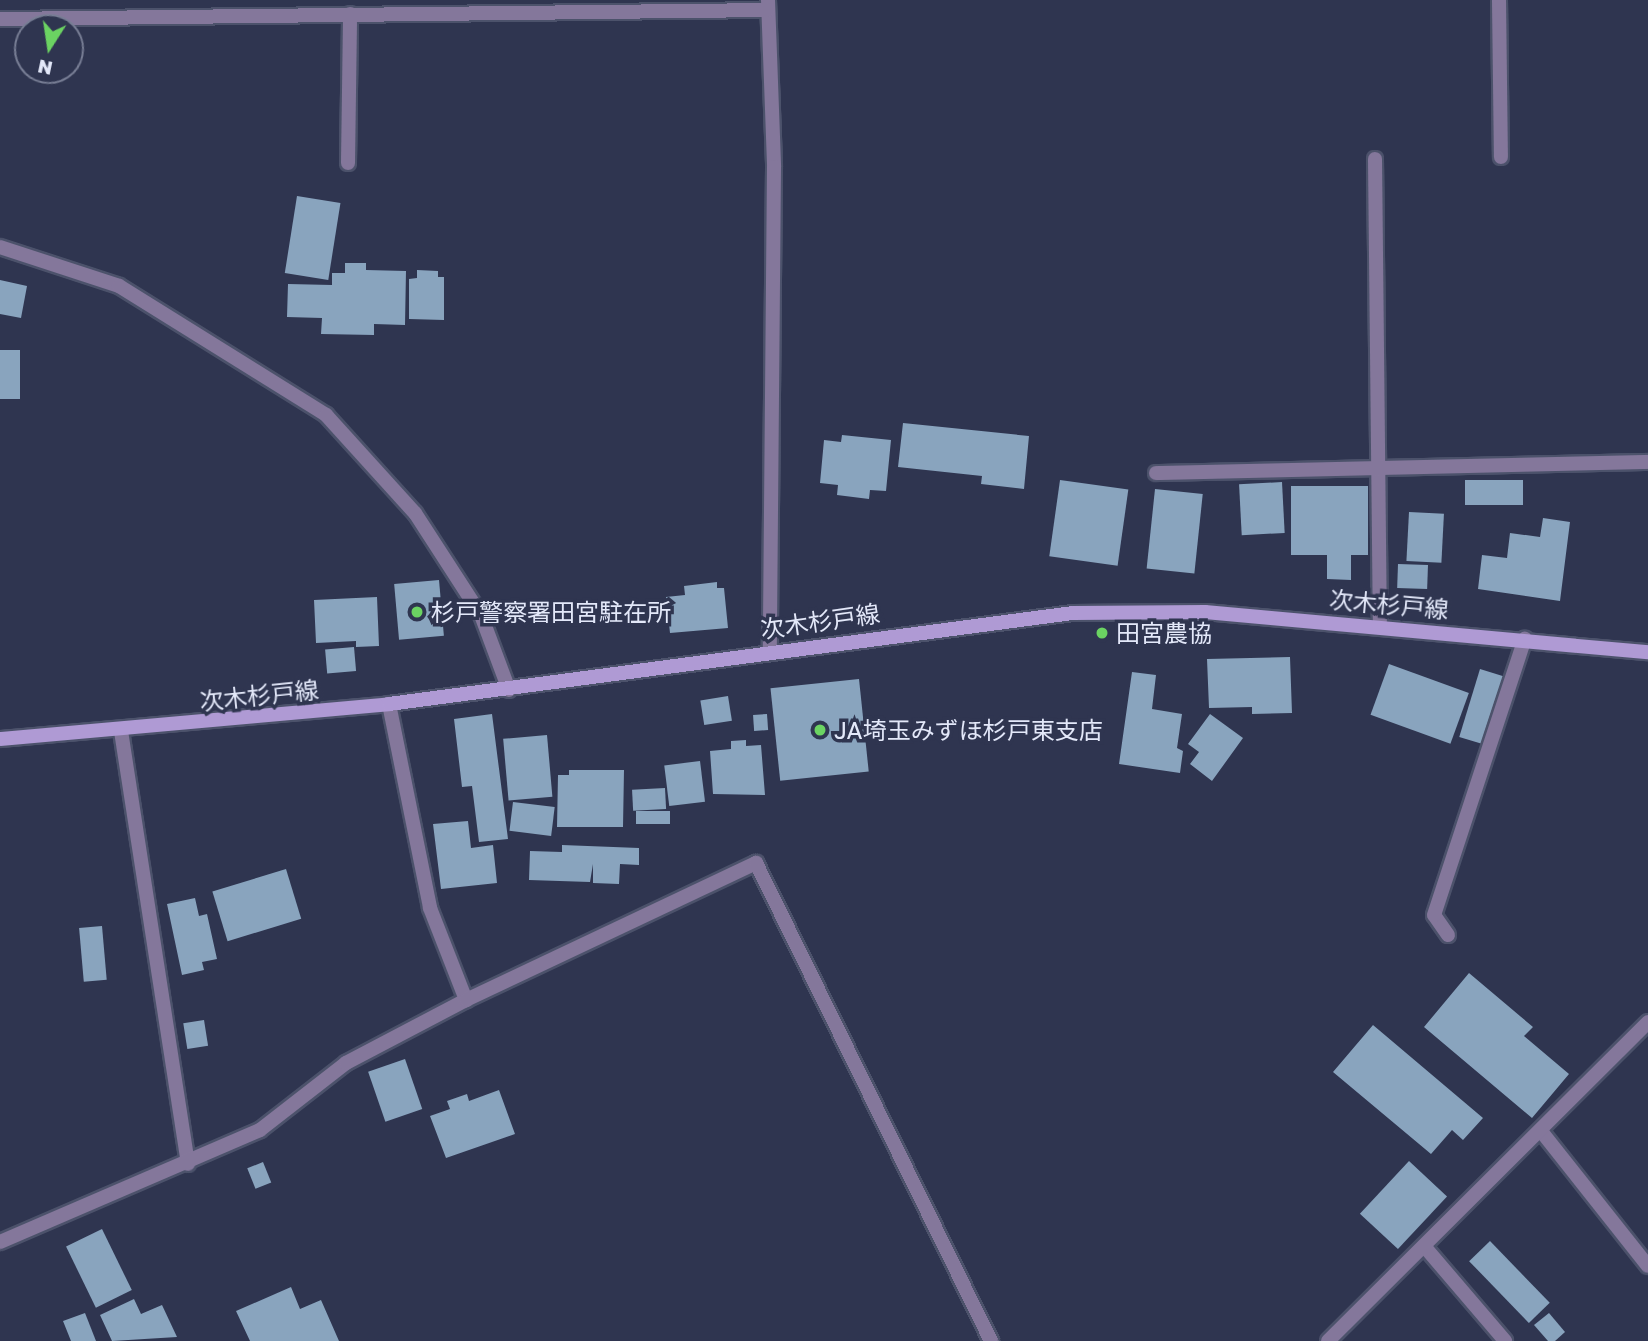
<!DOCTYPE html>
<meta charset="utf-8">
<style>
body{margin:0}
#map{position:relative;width:1648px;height:1341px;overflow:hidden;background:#2f3550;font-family:"Golos Text","Noto Sans JP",sans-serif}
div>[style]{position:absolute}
.building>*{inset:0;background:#89a4be;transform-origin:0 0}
.roads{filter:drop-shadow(2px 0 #4c526b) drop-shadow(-2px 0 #4c526b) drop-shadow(0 2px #4c526b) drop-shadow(0 -2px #4c526b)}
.service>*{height:14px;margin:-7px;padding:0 7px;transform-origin:7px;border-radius:7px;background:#84779b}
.minor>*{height:14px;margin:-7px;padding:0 7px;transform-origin:7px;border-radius:7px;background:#84779b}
.secondary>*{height:14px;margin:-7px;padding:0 7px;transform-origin:7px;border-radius:7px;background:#af9ad4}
.dots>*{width:19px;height:19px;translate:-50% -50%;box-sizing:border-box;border:4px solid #2f3550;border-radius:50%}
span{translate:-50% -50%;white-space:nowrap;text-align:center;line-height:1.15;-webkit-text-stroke:7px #2f3550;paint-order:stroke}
.street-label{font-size:24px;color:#e3e8f9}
.poi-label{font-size:24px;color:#e3e8f9}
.left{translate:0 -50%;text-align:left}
.north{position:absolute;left:14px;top:14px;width:70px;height:70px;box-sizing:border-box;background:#2f3550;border:2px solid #777d94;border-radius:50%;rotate:192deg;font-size:19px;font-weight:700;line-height:28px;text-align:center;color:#e3e8f9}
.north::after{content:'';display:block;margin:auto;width:24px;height:32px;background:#6bd362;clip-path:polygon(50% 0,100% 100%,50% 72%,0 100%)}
</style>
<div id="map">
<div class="building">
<div style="left:297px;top:196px;width:44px;height:78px;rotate:9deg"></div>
<div style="clip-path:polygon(345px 263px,366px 263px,366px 270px,406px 271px,405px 325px,374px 324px,374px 335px,321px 334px,322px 318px,287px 317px,288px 284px,332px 285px,332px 273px,345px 273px)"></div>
<div style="clip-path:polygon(417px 270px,438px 271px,438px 277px,444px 277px,444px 320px,409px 319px,409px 279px,417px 278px)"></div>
<div style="clip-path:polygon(0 280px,27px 286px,21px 318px,0 314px)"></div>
<div style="left:0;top:350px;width:20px;height:49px"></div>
<div style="clip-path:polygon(903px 423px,1029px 436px,1024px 489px,981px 484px,982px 476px,898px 467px)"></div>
<div style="clip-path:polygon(842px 435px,891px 440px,886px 491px,870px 490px,869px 499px,837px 495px,838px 485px,820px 483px,824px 440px,841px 442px)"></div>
<div style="left:1060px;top:480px;width:69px;height:77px;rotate:8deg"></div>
<div style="left:1465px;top:480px;width:58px;height:25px"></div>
<div style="left:1282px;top:482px;width:51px;height:43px;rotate:87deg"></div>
<div style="clip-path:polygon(1291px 486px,1368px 486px,1368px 555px,1351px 555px,1351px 580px,1327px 579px,1327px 555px,1291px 555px)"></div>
<div style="left:1155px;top:489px;width:48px;height:80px;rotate:6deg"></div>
<div style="left:1409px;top:512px;width:35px;height:49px;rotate:3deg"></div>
<div style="clip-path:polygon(1543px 518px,1570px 522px,1560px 601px,1478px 589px,1482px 555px,1507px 558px,1510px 533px,1540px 537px)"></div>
<div style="left:1398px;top:564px;width:30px;height:24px;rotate:2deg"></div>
<div style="left:439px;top:580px;width:56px;height:45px;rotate:85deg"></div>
<div style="clip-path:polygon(717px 582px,717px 588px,724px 588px,728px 628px,670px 633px,666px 597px,685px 595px,684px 586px)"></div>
<div style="clip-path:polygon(377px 597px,379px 646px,356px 647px,356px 641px,316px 643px,314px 600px)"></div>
<div style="left:354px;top:647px;width:24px;height:29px;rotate:85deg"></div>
<div style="clip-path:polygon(1290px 657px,1292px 713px,1252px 714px,1252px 707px,1209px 708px,1207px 659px)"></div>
<div style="left:1389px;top:664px;width:85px;height:54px;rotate:20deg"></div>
<div style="left:1480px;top:669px;width:27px;height:71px;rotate:17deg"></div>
<div style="clip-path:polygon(1132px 672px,1156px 675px,1152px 709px,1182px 714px,1177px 748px,1183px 751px,1180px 773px,1119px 764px)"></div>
<div style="left:859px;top:679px;width:93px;height:89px;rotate:84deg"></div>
<div style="left:728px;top:696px;width:25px;height:28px;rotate:81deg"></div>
<div style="clip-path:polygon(492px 714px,508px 839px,479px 842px,472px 786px,462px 787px,454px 719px)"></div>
<div style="left:767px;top:714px;width:16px;height:14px;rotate:86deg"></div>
<div style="clip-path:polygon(1210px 714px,1243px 738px,1212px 781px,1190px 764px,1199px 752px,1188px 744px)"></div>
<div style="left:547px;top:735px;width:62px;height:44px;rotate:85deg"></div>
<div style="clip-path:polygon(746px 740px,746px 746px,761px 745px,765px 795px,713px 794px,710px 751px,731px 749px,731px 741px)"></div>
<div style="left:700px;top:761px;width:41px;height:36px;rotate:83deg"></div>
<div style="clip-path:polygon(569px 770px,624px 770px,623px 827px,557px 827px,558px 775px,569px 775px)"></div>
<div style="left:665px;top:788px;width:21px;height:33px;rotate:87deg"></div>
<div style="left:513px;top:802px;width:42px;height:29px;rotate:7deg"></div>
<div style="left:670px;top:811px;width:13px;height:34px;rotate:90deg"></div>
<div style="clip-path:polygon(468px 821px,471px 848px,493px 845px,497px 883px,441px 889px,433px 824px)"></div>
<div style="clip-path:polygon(562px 845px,639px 848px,639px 865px,620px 864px,619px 884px,593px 883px,593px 864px,590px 882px,529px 880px,530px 851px,562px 852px)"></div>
<div style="left:286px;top:869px;width:52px;height:77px;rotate:73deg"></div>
<div style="clip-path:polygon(195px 898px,199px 916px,207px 914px,217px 959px,202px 962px,204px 970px,182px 975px,167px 904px)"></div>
<div style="left:102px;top:926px;width:54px;height:23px;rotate:85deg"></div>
<div style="clip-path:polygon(1469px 973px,1533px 1027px,1524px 1036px,1569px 1074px,1532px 1118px,1424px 1027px)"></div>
<div style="left:204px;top:1020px;width:26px;height:21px;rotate:81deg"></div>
<div style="clip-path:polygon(1373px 1025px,1483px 1118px,1463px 1140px,1452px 1130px,1431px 1154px,1333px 1072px)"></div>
<div style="left:405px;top:1059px;width:53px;height:39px;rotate:71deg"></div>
<div style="clip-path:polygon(499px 1090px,515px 1134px,446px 1158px,430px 1116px,450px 1109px,447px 1101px,467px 1094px,469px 1101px)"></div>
<div style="left:1409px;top:1161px;width:52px;height:72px;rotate:43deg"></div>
<div style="left:263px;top:1162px;width:22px;height:17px;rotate:68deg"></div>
<div style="left:102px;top:1229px;width:68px;height:40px;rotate:64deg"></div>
<div style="left:1490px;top:1241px;width:86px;height:29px;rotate:46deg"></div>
<div style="clip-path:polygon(291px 1287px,300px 1309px,321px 1300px,339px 1341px,250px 1341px,236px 1311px)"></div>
<div style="clip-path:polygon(134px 1299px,141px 1314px,162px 1305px,177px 1337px,112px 1341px,100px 1315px)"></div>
<div style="clip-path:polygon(85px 1313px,96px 1341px,71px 1341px,63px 1321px)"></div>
<div style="clip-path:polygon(1549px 1313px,1565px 1332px,1555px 1341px,1548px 1341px,1534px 1325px)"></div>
</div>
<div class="roads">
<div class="service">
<div style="left:1499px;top:0;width:157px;rotate:89.3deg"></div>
<div style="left:348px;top:163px;width:149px;rotate:-89.2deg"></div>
<div style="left:1448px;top:935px;width:24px;rotate:-125deg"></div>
<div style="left:1434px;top:915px;width:291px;rotate:-71.8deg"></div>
<div style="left:1541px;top:1131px;width:172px;rotate:51.6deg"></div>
<div style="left:1424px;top:1246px;width:125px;rotate:49.5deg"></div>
</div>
<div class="minor">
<div style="left:768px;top:0;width:167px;rotate:87.9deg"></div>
<div style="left:774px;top:167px;width:483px;rotate:90.5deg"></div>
<div style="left:0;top:19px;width:768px;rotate:-0.67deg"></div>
<div style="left:1375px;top:159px;width:467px;rotate:89.4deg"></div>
<div style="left:0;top:247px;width:125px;rotate:18.1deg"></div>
<div style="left:119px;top:286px;width:244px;rotate:31.9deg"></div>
<div style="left:326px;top:415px;width:132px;rotate:47.8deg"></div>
<div style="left:415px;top:513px;width:121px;rotate:57.1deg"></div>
<div style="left:481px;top:615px;width:80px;rotate:69.5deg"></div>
<div style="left:1156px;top:473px;width:492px;rotate:-1.3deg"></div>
<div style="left:389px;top:704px;width:208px;rotate:78.6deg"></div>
<div style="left:430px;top:908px;width:99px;rotate:68.6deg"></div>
<div style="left:121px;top:731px;width:438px;rotate:81.2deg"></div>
<div style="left:0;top:1242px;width:283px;rotate:-23.3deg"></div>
<div style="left:260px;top:1130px;width:109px;rotate:-37.9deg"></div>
<div style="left:346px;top:1063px;width:136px;rotate:-27.7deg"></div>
<div style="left:466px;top:1000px;width:321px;rotate:-25.3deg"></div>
<div style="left:756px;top:863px;width:533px;rotate:63.82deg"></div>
<div style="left:1328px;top:1341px;width:452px;rotate:-44.9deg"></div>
</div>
<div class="secondary">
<div style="left:0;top:739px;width:391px;rotate:-5.1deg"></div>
<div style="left:389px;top:704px;width:690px;rotate:-7.58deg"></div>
<div style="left:1073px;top:613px;width:132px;rotate:-0.4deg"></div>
<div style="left:1205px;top:612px;width:445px;rotate:5.2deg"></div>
</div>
</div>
<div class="dots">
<div style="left:417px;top:612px;background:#6bd362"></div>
<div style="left:1102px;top:633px;background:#6bd362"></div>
<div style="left:820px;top:730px;background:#6bd362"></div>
</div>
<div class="street-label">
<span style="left:1389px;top:604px;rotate:5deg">次木杉戸線</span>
<span style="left:820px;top:621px;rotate:-8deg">次木杉戸線</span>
<span style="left:259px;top:695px;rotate:-6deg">次木杉戸線</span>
</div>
<div class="poi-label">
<span class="left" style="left:431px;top:612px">杉戸警察署田宮駐在所</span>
<span class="left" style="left:1116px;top:633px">田宮農協</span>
<span class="left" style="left:834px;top:730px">JA埼玉みずほ杉戸東支店</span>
</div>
<div class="north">N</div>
</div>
